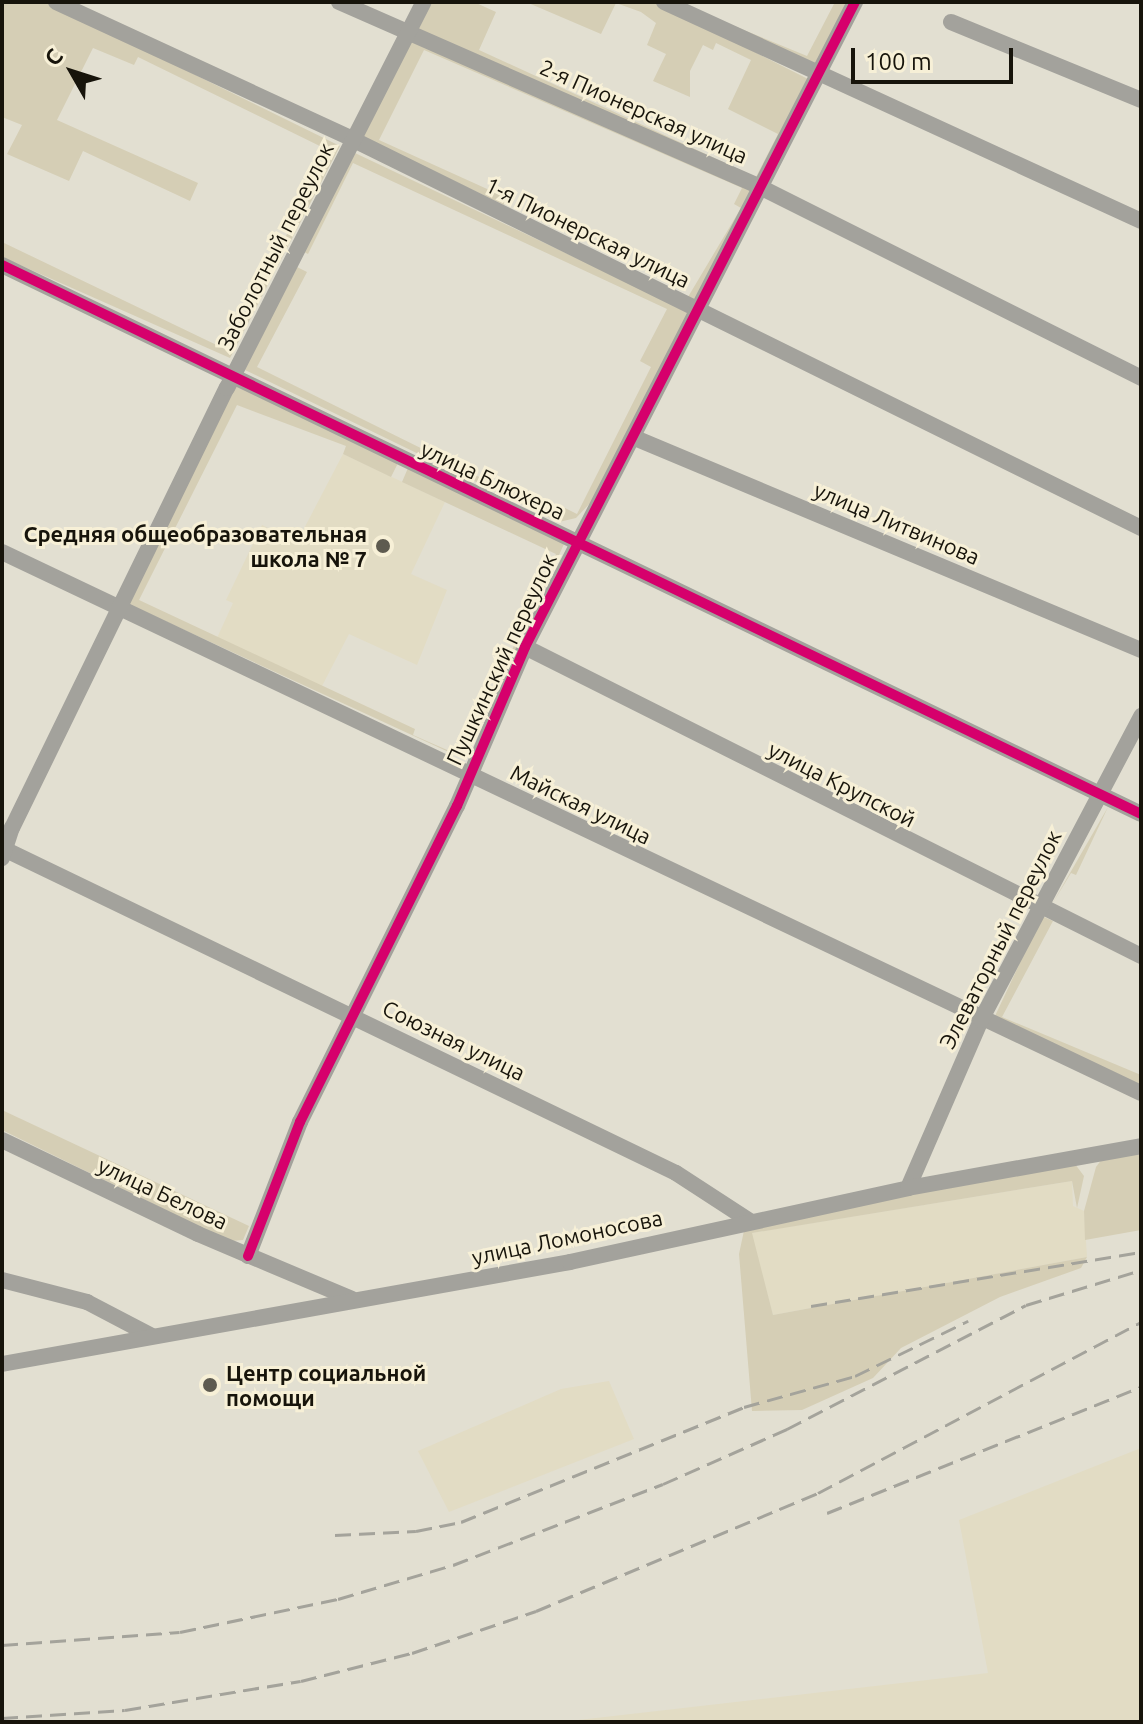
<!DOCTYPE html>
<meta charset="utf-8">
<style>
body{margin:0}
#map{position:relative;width:1143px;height:1724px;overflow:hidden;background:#e2dfd1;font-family:Ubuntu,sans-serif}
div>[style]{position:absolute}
.built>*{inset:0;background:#e2dcc4}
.green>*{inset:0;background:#d5ceb5}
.minor>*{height:16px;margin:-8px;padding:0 8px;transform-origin:8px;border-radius:8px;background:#a3a29c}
.rail>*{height:3px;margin-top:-1.5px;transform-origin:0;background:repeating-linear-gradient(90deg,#a4a39b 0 16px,transparent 0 24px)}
.cycleway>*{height:10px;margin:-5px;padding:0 5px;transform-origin:5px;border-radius:5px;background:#d6006c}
.dots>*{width:22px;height:22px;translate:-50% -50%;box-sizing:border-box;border:4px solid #f7f0d7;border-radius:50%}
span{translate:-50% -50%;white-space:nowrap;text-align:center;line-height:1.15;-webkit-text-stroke:6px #f7f0d7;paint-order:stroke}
.street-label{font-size:22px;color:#17140b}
.poi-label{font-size:22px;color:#17140b;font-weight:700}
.right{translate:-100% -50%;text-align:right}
.left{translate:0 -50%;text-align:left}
.frame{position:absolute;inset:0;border:4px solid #17140b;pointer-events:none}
.north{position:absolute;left:32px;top:32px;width:80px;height:80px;-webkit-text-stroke:6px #f7f0d7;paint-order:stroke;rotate:309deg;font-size:22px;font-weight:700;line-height:32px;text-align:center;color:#17140b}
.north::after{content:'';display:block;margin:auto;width:28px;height:36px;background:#17140b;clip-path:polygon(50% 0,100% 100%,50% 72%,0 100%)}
.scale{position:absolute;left:851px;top:48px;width:162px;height:36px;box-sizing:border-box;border:4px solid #17140b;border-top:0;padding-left:10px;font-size:24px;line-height:28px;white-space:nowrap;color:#17140b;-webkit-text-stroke:6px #f7f0d7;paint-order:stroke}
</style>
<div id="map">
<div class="built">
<div style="clip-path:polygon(343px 454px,445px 502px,411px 574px,447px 590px,417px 665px,349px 634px,322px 686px,217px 638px,233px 603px,226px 600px,262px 525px,297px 542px)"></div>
<div style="clip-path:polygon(1072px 1181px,1073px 1206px,1084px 1211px,1087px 1257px,773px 1315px,751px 1233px)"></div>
<div style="clip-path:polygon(609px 1381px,634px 1439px,449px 1512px,418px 1451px,561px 1389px)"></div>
<div style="clip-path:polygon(1141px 1448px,1141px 1722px,561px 1722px,988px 1673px,959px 1520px)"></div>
</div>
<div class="green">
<div style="clip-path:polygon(2px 2px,47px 2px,340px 146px,230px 358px,2px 257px,2px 242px,227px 350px,330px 151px,138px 57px,134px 65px,93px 48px,57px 120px,198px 183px,190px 201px,83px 151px,69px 181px,7px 154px,22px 125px,2px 117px)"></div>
<div style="clip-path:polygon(431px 2px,474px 2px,496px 12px,479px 50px,756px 177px,778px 134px,728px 109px,751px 60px,716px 43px,713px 50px,703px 45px,690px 71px,690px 97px,653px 81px,666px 54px,647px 45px,656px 23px,641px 12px,616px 3px,601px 34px,526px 2px,656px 2px,808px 79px,758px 182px,417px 29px)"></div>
<div style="clip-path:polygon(676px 2px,807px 56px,835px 2px,847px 2px,815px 65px)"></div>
<div style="clip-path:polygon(412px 37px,753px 191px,696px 301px,688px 297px,741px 208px,734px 204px,742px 188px,424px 50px,379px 140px,507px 198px,504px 205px,362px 137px)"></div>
<div style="clip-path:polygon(355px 153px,690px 312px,593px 500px,576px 518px,559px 522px,245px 370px,295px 266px,307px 272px,257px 367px,560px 517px,565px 508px,577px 514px,651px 367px,640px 361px,667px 309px,353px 163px,308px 254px,302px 251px)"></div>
<div style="clip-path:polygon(236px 385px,398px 463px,391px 477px,343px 454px,346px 446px,237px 405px,139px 600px,415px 729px,413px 735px,463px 757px,556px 554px,402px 482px,408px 468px,564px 544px,466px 760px,128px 604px)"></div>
<div style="clip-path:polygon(1108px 807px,1076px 875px,1071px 873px,1051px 906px)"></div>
<div style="clip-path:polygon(1042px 916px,1053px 921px,1002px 1017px,1141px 1075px,1141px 1085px,995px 1016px)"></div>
<div style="clip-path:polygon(2px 1110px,249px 1226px,243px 1240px,231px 1241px,198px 1226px,2px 1130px)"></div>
<div style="clip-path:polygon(1141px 1152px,1141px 1230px,1085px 1240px,1084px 1211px,1096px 1167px,1102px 1159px)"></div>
<div style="clip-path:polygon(1075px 1164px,1084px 1176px,1077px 1208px,1072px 1181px,752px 1233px,773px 1315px,1087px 1257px,1081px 1268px,1000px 1297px,901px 1348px,873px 1378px,802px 1410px,752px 1411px,739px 1254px,745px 1226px)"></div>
</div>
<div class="minor">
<div style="left:56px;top:2px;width:328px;rotate:24.8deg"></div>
<div style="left:354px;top:140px;width:877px;rotate:26.24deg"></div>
<div style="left:339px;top:2px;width:462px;rotate:23.7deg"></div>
<div style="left:762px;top:188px;width:424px;rotate:26.6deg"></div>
<div style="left:664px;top:2px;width:525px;rotate:24.66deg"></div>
<div style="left:951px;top:22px;width:205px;rotate:22.3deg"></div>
<div style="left:2px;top:265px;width:1264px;rotate:25.73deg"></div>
<div style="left:635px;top:438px;width:549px;rotate:22.73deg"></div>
<div style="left:2px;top:552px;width:1261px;rotate:25.41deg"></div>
<div style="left:525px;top:647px;width:689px;rotate:26.64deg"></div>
<div style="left:2px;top:848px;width:748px;rotate:25.74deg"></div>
<div style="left:676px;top:1173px;width:88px;rotate:33deg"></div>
<div style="left:2px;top:858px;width:32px;rotate:-72deg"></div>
<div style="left:12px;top:828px;width:490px;rotate:-64deg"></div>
<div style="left:227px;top:388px;width:433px;rotate:-63deg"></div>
<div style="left:2px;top:1140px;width:217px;rotate:25.6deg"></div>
<div style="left:198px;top:1234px;width:167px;rotate:22.9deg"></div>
<div style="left:908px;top:1188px;width:183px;rotate:-66.5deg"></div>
<div style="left:981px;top:1020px;width:344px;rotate:-62.2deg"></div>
<div style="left:248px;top:1256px;width:144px;rotate:-68.8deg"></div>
<div style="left:300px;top:1122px;width:353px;rotate:-63.6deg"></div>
<div style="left:457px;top:806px;width:173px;rotate:-66.8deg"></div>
<div style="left:525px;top:647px;width:725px;rotate:-62.9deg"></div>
<div style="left:2px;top:1280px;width:88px;rotate:14.5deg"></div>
<div style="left:87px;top:1302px;width:73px;rotate:27.6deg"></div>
<div style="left:2px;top:1364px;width:577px;rotate:-10.18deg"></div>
<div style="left:570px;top:1262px;width:346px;rotate:-12.3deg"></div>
<div style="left:908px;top:1188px;width:237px;rotate:-10.2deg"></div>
</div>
<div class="rail">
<div style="left:811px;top:1306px;width:334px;rotate:-9.3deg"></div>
<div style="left:827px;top:1513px;width:338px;rotate:-21.9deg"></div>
<div style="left:335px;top:1535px;width:81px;rotate:-2.8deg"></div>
<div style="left:416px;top:1531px;width:46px;rotate:-11.3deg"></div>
<div style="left:461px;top:1522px;width:305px;rotate:-22.1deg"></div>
<div style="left:744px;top:1407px;width:115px;rotate:-15.6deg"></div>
<div style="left:855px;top:1376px;width:126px;rotate:-26deg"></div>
<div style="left:2px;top:1645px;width:178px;rotate:-4.2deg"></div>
<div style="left:180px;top:1632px;width:161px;rotate:-11.8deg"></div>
<div style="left:338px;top:1599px;width:120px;rotate:-16.5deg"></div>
<div style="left:453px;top:1565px;width:225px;rotate:-21.1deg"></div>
<div style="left:663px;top:1484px;width:136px;rotate:-23.9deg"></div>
<div style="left:787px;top:1429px;width:269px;rotate:-27.4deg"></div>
<div style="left:1026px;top:1305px;width:120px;rotate:-16.9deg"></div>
<div style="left:2px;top:1718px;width:123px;rotate:-3.7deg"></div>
<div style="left:125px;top:1710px;width:178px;rotate:-9.4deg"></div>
<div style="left:301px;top:1681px;width:114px;rotate:-14.2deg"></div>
<div style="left:412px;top:1653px;width:131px;rotate:-18.7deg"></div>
<div style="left:536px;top:1611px;width:306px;rotate:-22.7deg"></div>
<div style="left:818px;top:1493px;width:365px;rotate:-27.9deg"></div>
</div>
<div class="cycleway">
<div style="left:2px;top:265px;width:1264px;rotate:25.73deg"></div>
<div style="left:248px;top:1256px;width:144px;rotate:-68.8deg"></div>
<div style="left:300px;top:1122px;width:353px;rotate:-63.6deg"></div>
<div style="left:457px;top:806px;width:173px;rotate:-66.8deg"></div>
<div style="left:525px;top:647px;width:725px;rotate:-62.9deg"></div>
</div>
<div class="dots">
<div style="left:383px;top:546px;background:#5e5b50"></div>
<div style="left:210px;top:1385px;background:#5e5b50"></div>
</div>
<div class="street-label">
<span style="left:644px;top:111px;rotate:24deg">2-я Пионерская улица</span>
<span style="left:588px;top:232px;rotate:26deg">1-я Пионерская улица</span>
<span style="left:275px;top:246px;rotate:-63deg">Заболотный переулок</span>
<span style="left:493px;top:480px;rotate:25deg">улица Блюхера</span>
<span style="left:897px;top:523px;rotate:23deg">улица Литвинова</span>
<span style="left:501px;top:659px;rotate:-65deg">Пушкинский переулок</span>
<span style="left:842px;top:784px;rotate:27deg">улица Крупской</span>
<span style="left:581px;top:804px;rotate:26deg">Майская улица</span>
<span style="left:1000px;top:939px;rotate:-63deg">Элеваторный переулок</span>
<span style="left:454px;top:1040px;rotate:26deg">Союзная улица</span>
<span style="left:163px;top:1193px;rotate:25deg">улица Белова</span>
<span style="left:567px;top:1237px;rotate:-12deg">улица Ломоносова</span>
</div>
<div class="poi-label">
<span class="right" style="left:367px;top:546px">Средняя общеобразовательная<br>школа № 7</span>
<span class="left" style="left:226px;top:1385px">Центр социальной<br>помощи</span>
</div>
<div class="frame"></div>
<div class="north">С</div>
<div class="scale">100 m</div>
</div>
